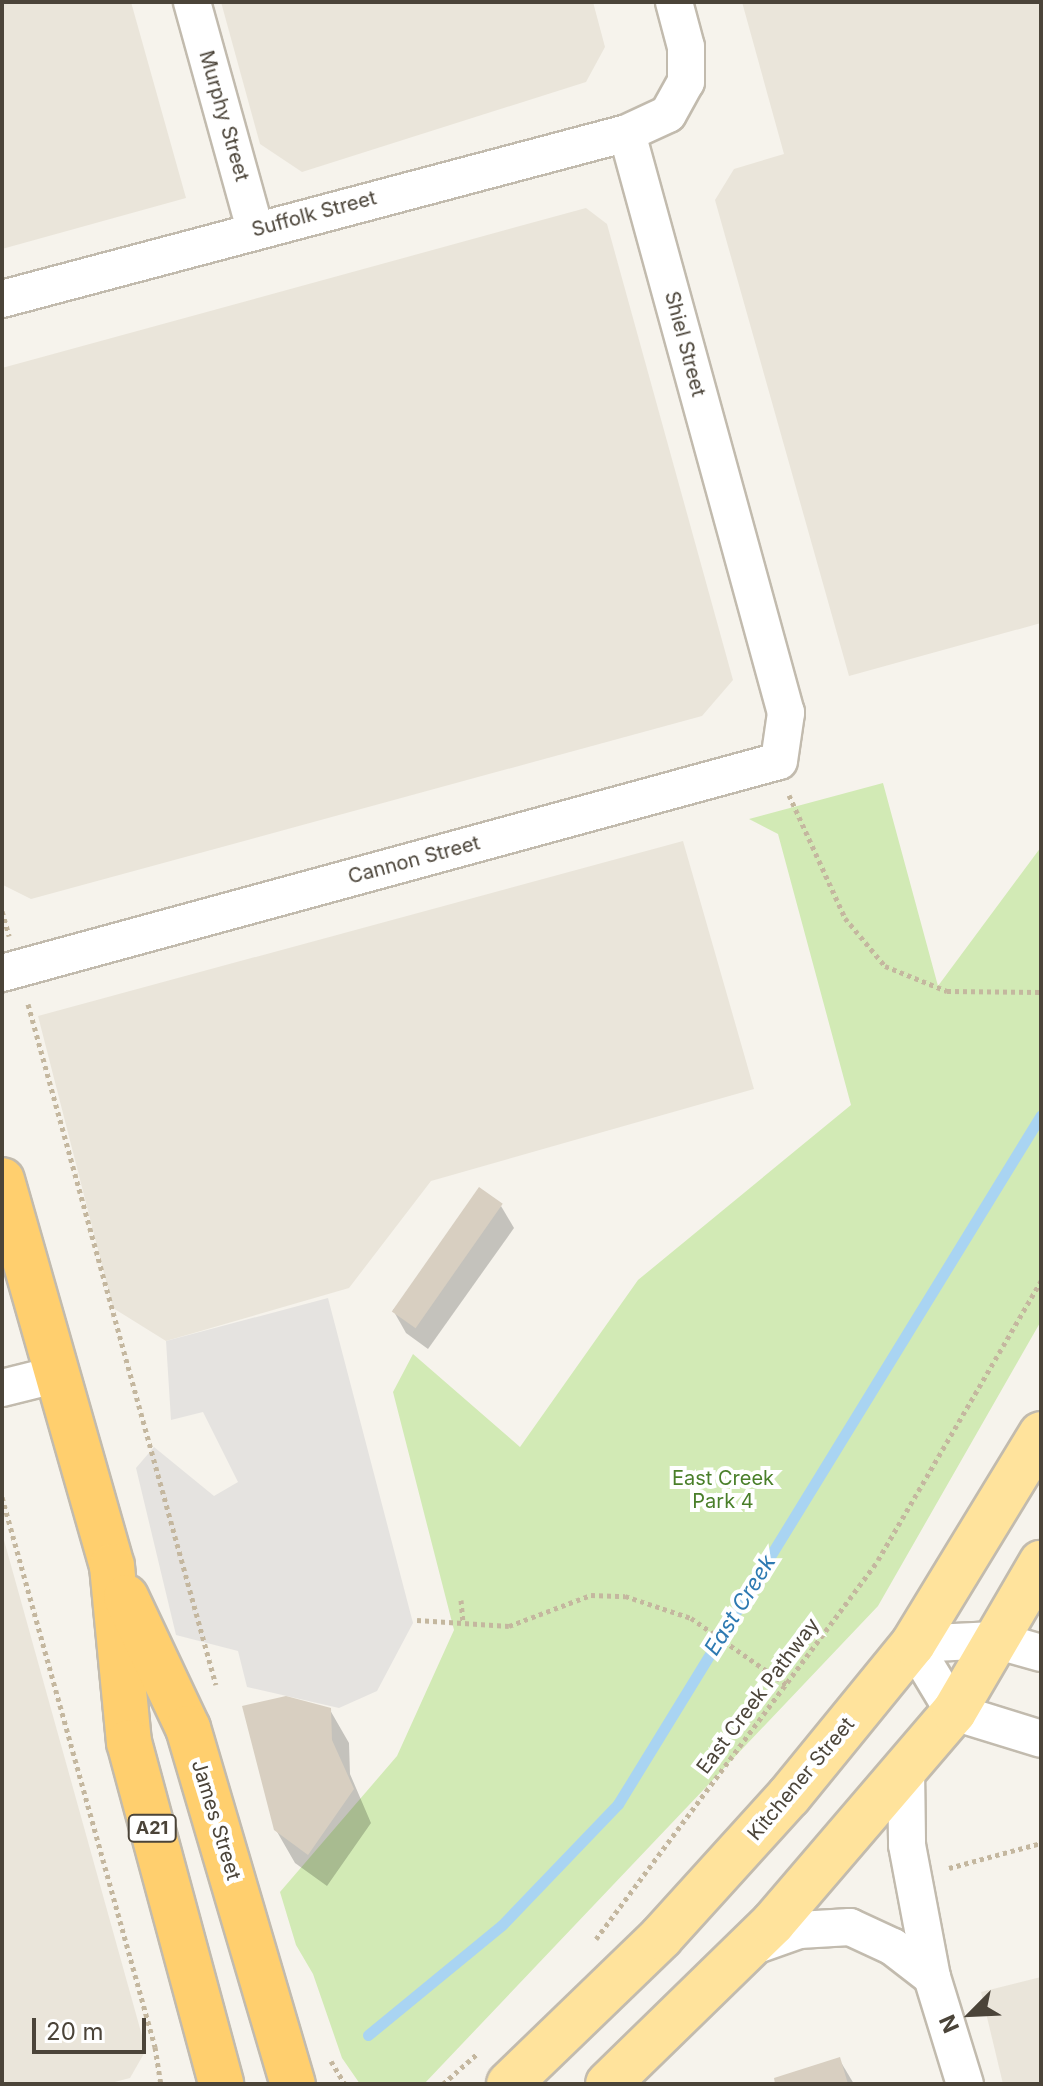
<!DOCTYPE html>
<style>
body{margin:0}
#map{position:relative;width:1043px;height:2086px;overflow:hidden;background:#f6f3ec;font-family:Inter,sans-serif}
div>[style]{position:absolute}
.residential>*{inset:0;background:#eae5da}
.green>*{inset:0;background:#d2eab5}
.parking>*{inset:0;background:#e5e3e0}
.shadow>*{inset:0;background:#0003}
.stream>*{height:11px;margin:-5.5px;padding:0 5.5px;transform-origin:5.5px;border-radius:5.5px;background:#a9d4f2}
.building>*{inset:0;background:#d8cfc1;transform-origin:0 0}
.path>*{height:5px;margin-top:-2.5px;transform-origin:0;background:repeating-linear-gradient(90deg,#c4b79f 0 4px,transparent 0 8px)}
.roads{filter:drop-shadow(2px 0 #c2bbae) drop-shadow(-2px 0 #c2bbae) drop-shadow(0 2px #c2bbae) drop-shadow(0 -2px #c2bbae)}
.minor>*{height:36px;margin:-18px;padding:0 18px;transform-origin:18px;border-radius:18px;background:#fff}
.major>*{height:44px;margin:-22px;padding:0 22px;transform-origin:22px;border-radius:22px;background:#ffe39c}
.highway>*{height:44px;margin:-22px;padding:0 22px;transform-origin:22px;border-radius:22px;background:#ffcf6e}
span{translate:-50% -50%;white-space:nowrap;text-align:center;line-height:1.15;-webkit-text-stroke:8px #fff;paint-order:stroke}
.shield-label span{padding:2px 6px;background:#fff;border:2px solid;border-radius:6px;-webkit-text-stroke-width:0}
.shield-label{font-size:18px;color:#4b4439;font-weight:700}
.street-label{font-size:20px;color:#4b4439}
.park-label{font-size:20px;color:#4a7f2a}
.water-label{font-size:22px;color:#2e7ab2;font-style:italic}
.frame{position:absolute;inset:0;border:4px solid #4b4439;pointer-events:none}
.north{position:absolute;left:931px;top:1974px;width:80px;height:80px;-webkit-text-stroke:6px #fff;paint-order:stroke;rotate:246deg;font-size:22px;font-weight:700;line-height:32px;text-align:center;color:#4b4439}
.north::after{content:'';display:block;margin:auto;width:28px;height:36px;background:#4b4439;clip-path:polygon(50% 0,100% 100%,50% 72%,0 100%)}
.scale{position:absolute;left:32px;top:2018px;width:114px;height:36px;box-sizing:border-box;border:4px solid #4b4439;border-top:0;padding-left:10px;font-size:24px;line-height:28px;white-space:nowrap;color:#4b4439;-webkit-text-stroke:6px #fff;paint-order:stroke}
</style>
<div id="map">
<div class="residential">
<div style="clip-path:polygon(2px 2px,131px 2px,186px 198px,2px 249px)"></div>
<div style="clip-path:polygon(221px 2px,593px 2px,605px 47px,586px 82px,302px 172px,260px 144px)"></div>
<div style="clip-path:polygon(742px 2px,1041px 2px,1041px 623px,849px 676px,715px 200px,734px 169px,784px 154px)"></div>
<div style="clip-path:polygon(586px 208px,607px 224px,733px 680px,702px 716px,31px 899px,3px 885px,2px 368px)"></div>
<div style="clip-path:polygon(683px 841px,754px 1089px,431px 1181px,349px 1288px,166px 1341px,113px 1308px,38px 1016px)"></div>
<div style="clip-path:polygon(2px 1533px,146px 2050px,130px 2078px,107px 2084px,2px 2084px)"></div>
<div style="clip-path:polygon(1041px 1977px,1041px 2084px,1003px 2084px,981px 1992px)"></div>
</div>
<div class="green">
<div style="clip-path:polygon(883px 783px,938px 986px,1041px 847px,1041px 1321px,878px 1606px,424px 2084px,360px 2084px,342px 2058px,313px 1974px,296px 1945px,280px 1892px,397px 1756px,454px 1630px,393px 1392px,413px 1354px,520px 1447px,638px 1280px,851px 1105px,778px 834px,749px 819px)"></div>
</div>
<div class="parking">
<div style="clip-path:polygon(328px 1298px,413px 1623px,377px 1691px,339px 1708px,247px 1687px,238px 1651px,176px 1635px,136px 1468px,154px 1447px,214px 1496px,238px 1482px,203px 1412px,171px 1420px,166px 1341px)"></div>
</div>
<div class="shadow">
<div style="clip-path:polygon(501px 1206px,514px 1228px,428px 1349px,406px 1333px,393px 1310px)"></div>
<div style="clip-path:polygon(330px 1710px,349px 1743px,350px 1774px,371px 1823px,327px 1886px,295px 1863px,276px 1830px)"></div>
<div style="clip-path:polygon(839px 2059px,854px 2084px,777px 2084px)"></div>
</div>
<div class="stream">
<div style="left:368px;top:2035px;width:173px;rotate:-39.4deg"></div>
<div style="left:502px;top:1925px;width:168px;rotate:-46.2deg"></div>
<div style="left:618px;top:1804px;width:808px;rotate:-58.45deg"></div>
</div>
<div class="building">
<div style="left:479px;top:1187px;width:29px;height:152px;rotate:35deg"></div>
<div style="clip-path:polygon(286px 1696px,331px 1708px,332px 1740px,354px 1789px,308px 1855px,274px 1830px,242px 1706px)"></div>
<div style="clip-path:polygon(840px 2057px,848px 2084px,775px 2084px,774px 2078px)"></div>
</div>
<div class="path">
<div style="left:789px;top:795px;width:135px;rotate:65.5deg"></div>
<div style="left:845px;top:918px;width:62px;rotate:50.2deg"></div>
<div style="left:885px;top:966px;width:67px;rotate:22deg"></div>
<div style="left:947px;top:991px;width:94px;rotate:0.6deg"></div>
<div style="left:2px;top:911px;width:26px;rotate:74deg"></div>
<div style="left:28px;top:1004px;width:706px;rotate:74.57deg"></div>
<div style="left:2px;top:1497px;width:571px;rotate:74.45deg"></div>
<div style="left:155px;top:2047px;width:37px;rotate:81deg"></div>
<div style="left:461px;top:1600px;width:23px;rotate:85deg"></div>
<div style="left:417px;top:1620px;width:92px;rotate:3.7deg"></div>
<div style="left:509px;top:1626px;width:88px;rotate:-20.7deg"></div>
<div style="left:591px;top:1595px;width:34px;rotate:2deg"></div>
<div style="left:625px;top:1596px;width:70px;rotate:18.4deg"></div>
<div style="left:691px;top:1618px;width:117px;rotate:34.9deg"></div>
<div style="left:949px;top:1868px;width:95px;rotate:-15.2deg"></div>
<div style="left:596px;top:1939px;width:472px;rotate:-53.3deg"></div>
<div style="left:878px;top:1560px;width:323px;rotate:-59.7deg"></div>
<div style="left:331px;top:2061px;width:27px;rotate:59deg"></div>
<div style="left:443px;top:2084px;width:45px;rotate:-41.4deg"></div>
</div>
<div class="roads">
<div class="minor">
<div style="left:192px;top:2px;width:236px;rotate:74.5deg"></div>
<div style="left:2px;top:299px;width:647px;rotate:-14.87deg"></div>
<div style="left:2px;top:973px;width:805px;rotate:-15.26deg"></div>
<div style="left:779px;top:761px;width:49px;rotate:-81.7deg"></div>
<div style="left:786px;top:713px;width:601px;rotate:-105.33deg"></div>
<div style="left:627px;top:133px;width:45px;rotate:-24.9deg"></div>
<div style="left:668px;top:114px;width:37px;rotate:-61deg"></div>
<div style="left:686px;top:82px;width:35px;rotate:-90deg"></div>
<div style="left:686px;top:47px;width:47px;rotate:-104.9deg"></div>
<div style="left:2px;top:1388px;width:58px;rotate:-14deg"></div>
<div style="left:1041px;top:1653px;width:48px;rotate:-164.2deg"></div>
<div style="left:995px;top:1640px;width:82px;rotate:177.2deg"></div>
<div style="left:913px;top:1644px;width:79px;rotate:58.9deg"></div>
<div style="left:954px;top:1712px;width:91px;rotate:17.2deg"></div>
<div style="left:906px;top:1769px;width:76px;rotate:89.2deg"></div>
<div style="left:907px;top:1845px;width:134px;rotate:79.3deg"></div>
<div style="left:932px;top:1977px;width:112px;rotate:72.9deg"></div>
<div style="left:751px;top:1947px;width:51px;rotate:-19.5deg"></div>
<div style="left:799px;top:1930px;width:51px;rotate:-3.4deg"></div>
<div style="left:850px;top:1927px;width:47px;rotate:24.9deg"></div>
<div style="left:893px;top:1947px;width:49px;rotate:37.6deg"></div>
</div>
<div class="major">
<div style="left:509px;top:2084px;width:211px;rotate:-44deg"></div>
<div style="left:661px;top:1937px;width:190px;rotate:-47.8deg"></div>
<div style="left:789px;top:1796px;width:196px;rotate:-50.8deg"></div>
<div style="left:913px;top:1644px;width:246px;rotate:-58.6deg"></div>
<div style="left:608px;top:2084px;width:231px;rotate:-44.3deg"></div>
<div style="left:773px;top:1923px;width:278px;rotate:-49.4deg"></div>
<div style="left:954px;top:1712px;width:173px;rotate:-59.7deg"></div>
</div>
<div class="highway">
<div style="left:2px;top:1180px;width:401px;rotate:74.1deg"></div>
<div style="left:112px;top:1566px;width:177px;rotate:84.5deg"></div>
<div style="left:129px;top:1742px;width:354px;rotate:74.9deg"></div>
<div style="left:126px;top:1597px;width:145px;rotate:64.7deg"></div>
<div style="left:188px;top:1728px;width:371px;rotate:73.6deg"></div>
</div>
</div>
<div class="shield-label">
<span style="left:152px;top:1828px">A21</span>
</div>
<div class="street-label">
<span style="left:224px;top:116px;rotate:74deg">Murphy Street</span>
<span style="left:314px;top:214px;rotate:-15deg">Suffolk Street</span>
<span style="left:685px;top:344px;rotate:75deg">Shiel Street</span>
<span style="left:414px;top:860px;rotate:-15deg">Cannon Street</span>
<span style="left:758px;top:1696px;rotate:-53deg">East Creek Pathway</span>
<span style="left:801px;top:1779px;rotate:-50deg">Kitchener Street</span>
<span style="left:216px;top:1820px;rotate:73deg">James Street</span>
</div>
<div class="park-label">
<span style="left:723px;top:1490px">East Creek<br>Park 4</span>
</div>
<div class="water-label">
<span style="left:740px;top:1605px;rotate:-58deg">East Creek</span>
</div>
<div class="frame"></div>
<div class="north">N</div>
<div class="scale">20 m</div>
</div>
